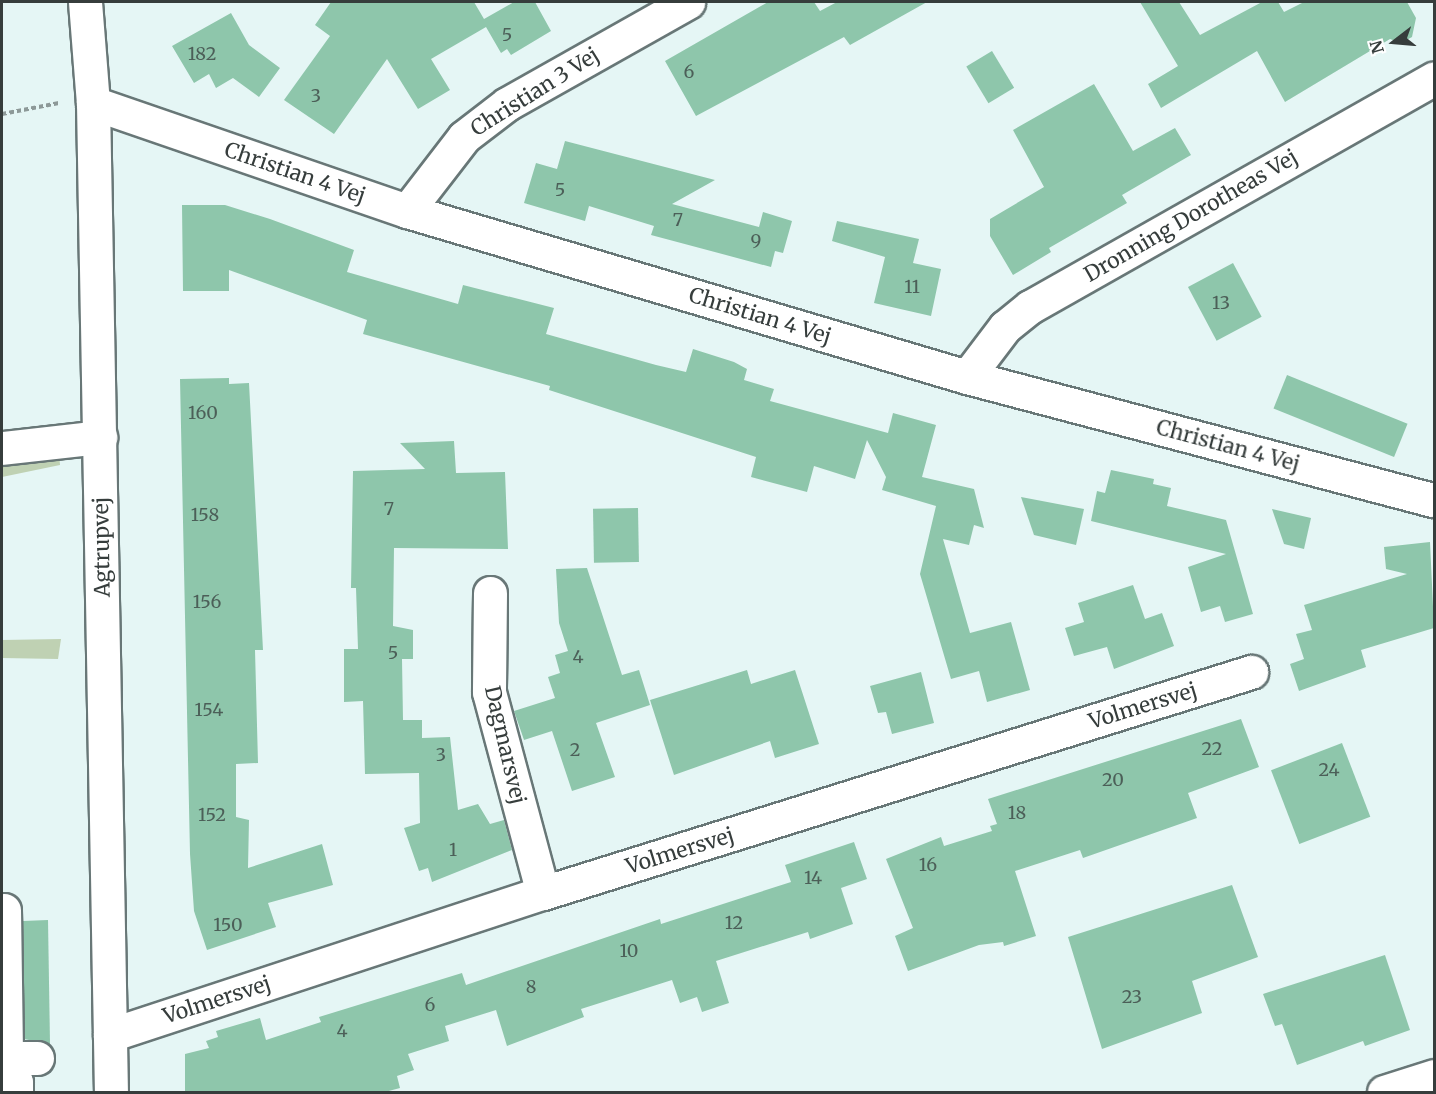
<!DOCTYPE html>
<style>
body{margin:0}
#map{position:relative;width:1436px;height:1094px;overflow:hidden;background:#e5f6f5;font-family:Merriweather,serif}
div>[style]{position:absolute}
.green>*{inset:0;background:#bfd1b3}
.building>*{inset:0;background:#8ec6ab;transform-origin:0 0}
.path>*{height:4px;margin-top:-2px;transform-origin:0;background:repeating-linear-gradient(90deg,#8d9998 0 4.5px,transparent 0 7.5px)}
.roads{filter:drop-shadow(2px 0 #687777) drop-shadow(-2px 0 #687777) drop-shadow(0 2px #687777) drop-shadow(0 -2px #687777)}
.minor>*{height:33px;margin:-16.5px;padding:0 16.5px;transform-origin:16.5px;border-radius:16.5px;background:#fff}
span{translate:-50% -50%;white-space:nowrap;text-align:center;line-height:1.15;-webkit-text-stroke:4.5px #fff;paint-order:stroke}
.number-label{font-size:18px;color:#4c5f58}
.number-label span{-webkit-text-stroke-width:0}
.street-label{font-size:21px;color:#363d3c}
.frame{position:absolute;inset:0;border:3px solid #363d3c;pointer-events:none}
.north{position:absolute;left:1364px;top:12px;width:60px;height:60px;-webkit-text-stroke:4px #fff;paint-order:stroke;rotate:254deg;font-size:16px;font-weight:700;line-height:24px;text-align:center;color:#363d3c}
.north::after{content:'';display:block;margin:auto;width:21px;height:27px;background:#363d3c;clip-path:polygon(50% 0,100% 100%,50% 72%,0 100%)}
</style>
<div id="map">
<div class="green">
<div style="clip-path:polygon(59px 453px,60px 465px,2px 477px,2px 460px)"></div>
<div style="clip-path:polygon(61px 639px,58px 659px,2px 658px,2px 640px)"></div>
</div>
<div class="building">
<div style="clip-path:polygon(331px 2px,474px 2px,484px 19px,514px 2px,535px 2px,551px 31px,511px 55px,507px 49px,501px 53px,486px 27px,431px 59px,450px 90px,418px 109px,387px 59px,334px 134px,284px 100px,330px 36px,315px 25px)"></div>
<div style="clip-path:polygon(768px 2px,814px 2px,820px 11px,837px 2px,927px 2px,850px 45px,844px 37px,696px 116px,665px 61px)"></div>
<div style="clip-path:polygon(1140px 2px,1179px 2px,1200px 35px,1262px 2px,1278px 2px,1284px 12px,1304px 2px,1407px 2px,1416px 18px,1412px 37px,1401px 43px,1390px 39px,1285px 102px,1257px 51px,1161px 108px,1148px 84px,1178px 66px)"></div>
<div style="clip-path:polygon(231px 13px,249px 45px,280px 68px,259px 97px,233px 78px,216px 88px,209px 74px,194px 83px,172px 46px)"></div>
<div style="left:992px;top:51px;width:43px;height:30px;rotate:59deg"></div>
<div style="clip-path:polygon(1094px 84px,1133px 151px,1175px 128px,1191px 155px,1122px 195px,1127px 203px,1049px 248px,1051px 252px,1013px 275px,990px 236px,990px 219px,1044px 187px,1013px 130px)"></div>
<div style="clip-path:polygon(565px 141px,715px 180px,672px 204px,759px 227px,763px 212px,792px 221px,783px 253px,775px 251px,771px 267px,651px 235px,654px 226px,589px 206px,585px 221px,524px 203px,536px 163px,557px 169px)"></div>
<div style="clip-path:polygon(182px 205px,225px 205px,270px 219px,354px 250px,347px 272px,458px 304px,463px 285px,554px 308px,546px 334px,656px 365px,686px 372px,693px 349px,734px 362px,747px 369px,744px 380px,774px 389px,770px 401px,888px 433px,893px 413px,936px 425px,922px 477px,974px 489px,984px 528px,974px 525px,969px 545px,943px 539px,970px 633px,1011px 622px,1030px 690px,987px 702px,979px 671px,951px 679px,920px 574px,936px 506px,882px 490px,886px 477px,867px 440px,855px 479px,814px 466px,807px 492px,751px 477px,756px 457px,549px 390px,550px 386px,363px 334px,367px 320px,229px 270px,229px 291px,183px 291px)"></div>
<div style="clip-path:polygon(837px 221px,919px 239px,913px 263px,941px 269px,931px 316px,874px 303px,885px 257px,832px 241px)"></div>
<div style="left:1233px;top:263px;width:61px;height:51px;rotate:62deg"></div>
<div style="left:1287px;top:375px;width:130px;height:36px;rotate:22deg"></div>
<div style="clip-path:polygon(229px 378px,229px 384px,249px 383px,263px 650px,255px 650px,258px 763px,236px 764px,236px 817px,249px 820px,248px 868px,322px 844px,333px 885px,268px 903px,276px 927px,207px 950px,194px 911px,190px 854px,180px 379px)"></div>
<div style="clip-path:polygon(454px 441px,456px 473px,505px 472px,508px 549px,394px 548px,393px 626px,413px 630px,413px 659px,402px 659px,403px 720px,422px 720px,422px 738px,450px 737px,458px 810px,478px 804px,490px 824px,504px 820px,512px 850px,432px 882px,428px 868px,419px 871px,404px 828px,420px 823px,419px 773px,365px 774px,363px 701px,344px 702px,344px 649px,358px 649px,356px 588px,351px 588px,353px 471px,425px 469px,400px 443px)"></div>
<div style="clip-path:polygon(1111px 470px,1154px 479px,1153px 484px,1171px 488px,1167px 506px,1226px 520px,1253px 614px,1225px 622px,1220px 606px,1201px 612px,1188px 567px,1226px 554px,1091px 521px,1097px 491px,1105px 493px)"></div>
<div style="clip-path:polygon(1021px 497px,1084px 509px,1076px 545px,1034px 535px)"></div>
<div style="left:638px;top:508px;width:54px;height:45px;rotate:89deg"></div>
<div style="clip-path:polygon(1272px 509px,1311px 518px,1304px 549px,1284px 544px)"></div>
<div style="clip-path:polygon(1430px 542px,1434px 628px,1361px 650px,1366px 667px,1299px 691px,1290px 664px,1304px 659px,1296px 634px,1312px 630px,1304px 605px,1407px 574px,1386px 569px,1384px 547px)"></div>
<div style="clip-path:polygon(587px 568px,622px 675px,639px 670px,650px 705px,596px 723px,615px 777px,572px 791px,552px 731px,524px 740px,514px 711px,555px 698px,548px 677px,560px 673px,555px 655px,568px 651px,559px 623px,556px 569px)"></div>
<div style="clip-path:polygon(1133px 585px,1145px 619px,1162px 613px,1174px 646px,1114px 669px,1107px 647px,1074px 656px,1065px 628px,1084px 622px,1078px 603px)"></div>
<div style="clip-path:polygon(747px 670px,751px 684px,795px 670px,819px 744px,775px 758px,770px 741px,674px 775px,650px 700px)"></div>
<div style="clip-path:polygon(921px 672px,934px 723px,892px 734px,886px 712px,878px 713px,870px 686px)"></div>
<div style="clip-path:polygon(1241px 719px,1259px 767px,1188px 793px,1197px 818px,1083px 858px,1080px 850px,1015px 871px,1036px 936px,1004px 946px,1003px 942px,979px 945px,908px 971px,895px 936px,913px 928px,886px 859px,941px 837px,944px 846px,992px 831px,990px 826px,997px 824px,988px 799px)"></div>
<div style="left:1342px;top:743px;width:79px;height:76px;rotate:69deg"></div>
<div style="clip-path:polygon(854px 842px,867px 879px,841px 888px,853px 924px,810px 939px,808px 932px,716px 961px,729px 1003px,702px 1012px,697px 997px,680px 1003px,672px 980px,581px 1009px,584px 1017px,507px 1046px,496px 1010px,445px 1026px,449px 1041px,408px 1054px,414px 1070px,397px 1076px,400px 1088px,385px 1092px,185px 1092px,185px 1054px,209px 1048px,206px 1041px,218px 1037px,216px 1031px,260px 1018px,266px 1040px,321px 1022px,319px 1017px,462px 973px,466px 985px,660px 919px,661px 924px,791px 882px,785px 865px)"></div>
<div style="clip-path:polygon(1232px 885px,1258px 957px,1192px 981px,1202px 1013px,1102px 1049px,1068px 937px)"></div>
<div style="clip-path:polygon(48px 920px,50px 1044px,49px 1044px,24px 1039px,23px 921px)"></div>
<div style="clip-path:polygon(1385px 955px,1410px 1030px,1365px 1046px,1363px 1041px,1297px 1065px,1282px 1024px,1275px 1026px,1263px 994px)"></div>
</div>
<div class="path">
<div style="left:2px;top:114px;width:58px;rotate:-10.9deg"></div>
</div>
<div class="roads">
<div class="minor">
<div style="left:85px;top:2px;width:101px;rotate:85.5deg"></div>
<div style="left:93px;top:103px;width:989px;rotate:88.96deg"></div>
<div style="left:93px;top:103px;width:332px;rotate:19deg"></div>
<div style="left:407px;top:211px;width:584px;rotate:16.51deg"></div>
<div style="left:967px;top:377px;width:483px;rotate:14.8deg"></div>
<div style="left:407px;top:211px;width:93px;rotate:-52.4deg"></div>
<div style="left:464px;top:137px;width:54px;rotate:-37.5deg"></div>
<div style="left:507px;top:104px;width:208px;rotate:-29.4deg"></div>
<div style="left:967px;top:377px;width:63px;rotate:-52.8deg"></div>
<div style="left:1005px;top:327px;width:32px;rotate:-39deg"></div>
<div style="left:1030px;top:307px;width:464px;rotate:-29.5deg"></div>
<div style="left:2px;top:448px;width:99px;rotate:-6.4deg"></div>
<div style="left:490px;top:593px;width:99px;rotate:90.6deg"></div>
<div style="left:489px;top:692px;width:208px;rotate:75deg"></div>
<div style="left:4px;top:910px;width:148px;rotate:89.2deg"></div>
<div style="left:110px;top:1035px;width:456px;rotate:-18.2deg"></div>
<div style="left:543px;top:893px;width:742px;rotate:-17.34deg"></div>
<div style="left:2px;top:1058px;width:35px"></div>
<div style="left:2px;top:1083px;width:14px;rotate:-4deg"></div>
<div style="left:16px;top:1082px;width:10px;rotate:90deg"></div>
<div style="left:1384px;top:1092px;width:52px;rotate:-17.7deg"></div>
</div>
</div>
<div class="number-label">
<span style="left:507px;top:35px">5</span>
<span style="left:202px;top:54px">182</span>
<span style="left:689px;top:72px">6</span>
<span style="left:316px;top:96px">3</span>
<span style="left:560px;top:190px">5</span>
<span style="left:678px;top:220px">7</span>
<span style="left:756px;top:241px">9</span>
<span style="left:912px;top:287px">11</span>
<span style="left:1221px;top:303px">13</span>
<span style="left:203px;top:413px">160</span>
<span style="left:389px;top:509px">7</span>
<span style="left:205px;top:515px">158</span>
<span style="left:207px;top:602px">156</span>
<span style="left:393px;top:653px">5</span>
<span style="left:578px;top:657px">4</span>
<span style="left:209px;top:710px">154</span>
<span style="left:1212px;top:749px">22</span>
<span style="left:575px;top:750px">2</span>
<span style="left:441px;top:755px">3</span>
<span style="left:1329px;top:770px">24</span>
<span style="left:1113px;top:780px">20</span>
<span style="left:1017px;top:813px">18</span>
<span style="left:212px;top:815px">152</span>
<span style="left:453px;top:850px">1</span>
<span style="left:928px;top:865px">16</span>
<span style="left:813px;top:878px">14</span>
<span style="left:734px;top:923px">12</span>
<span style="left:228px;top:925px">150</span>
<span style="left:629px;top:951px">10</span>
<span style="left:531px;top:987px">8</span>
<span style="left:1132px;top:997px">23</span>
<span style="left:430px;top:1005px">6</span>
<span style="left:342px;top:1031px">4</span>
</div>
<div class="street-label">
<span style="left:535px;top:92px;rotate:-32deg">Christian 3 Vej</span>
<span style="left:295px;top:173px;rotate:19deg">Christian 4 Vej</span>
<span style="left:1191px;top:216px;rotate:-30deg">Dronning Dorotheas Vej</span>
<span style="left:760px;top:316px;rotate:17deg">Christian 4 Vej</span>
<span style="left:1228px;top:446px;rotate:15deg">Christian 4 Vej</span>
<span style="left:102px;top:547px;rotate:-91deg">Agtrupvej</span>
<span style="left:1143px;top:706px;rotate:-17deg">Volmersvej</span>
<span style="left:505px;top:745px;rotate:77deg">Dagmarsvej</span>
<span style="left:680px;top:851px;rotate:-17deg">Volmersvej</span>
<span style="left:217px;top:1000px;rotate:-18deg">Volmersvej</span>
</div>
<div class="frame"></div>
<div class="north">N</div>
</div>
